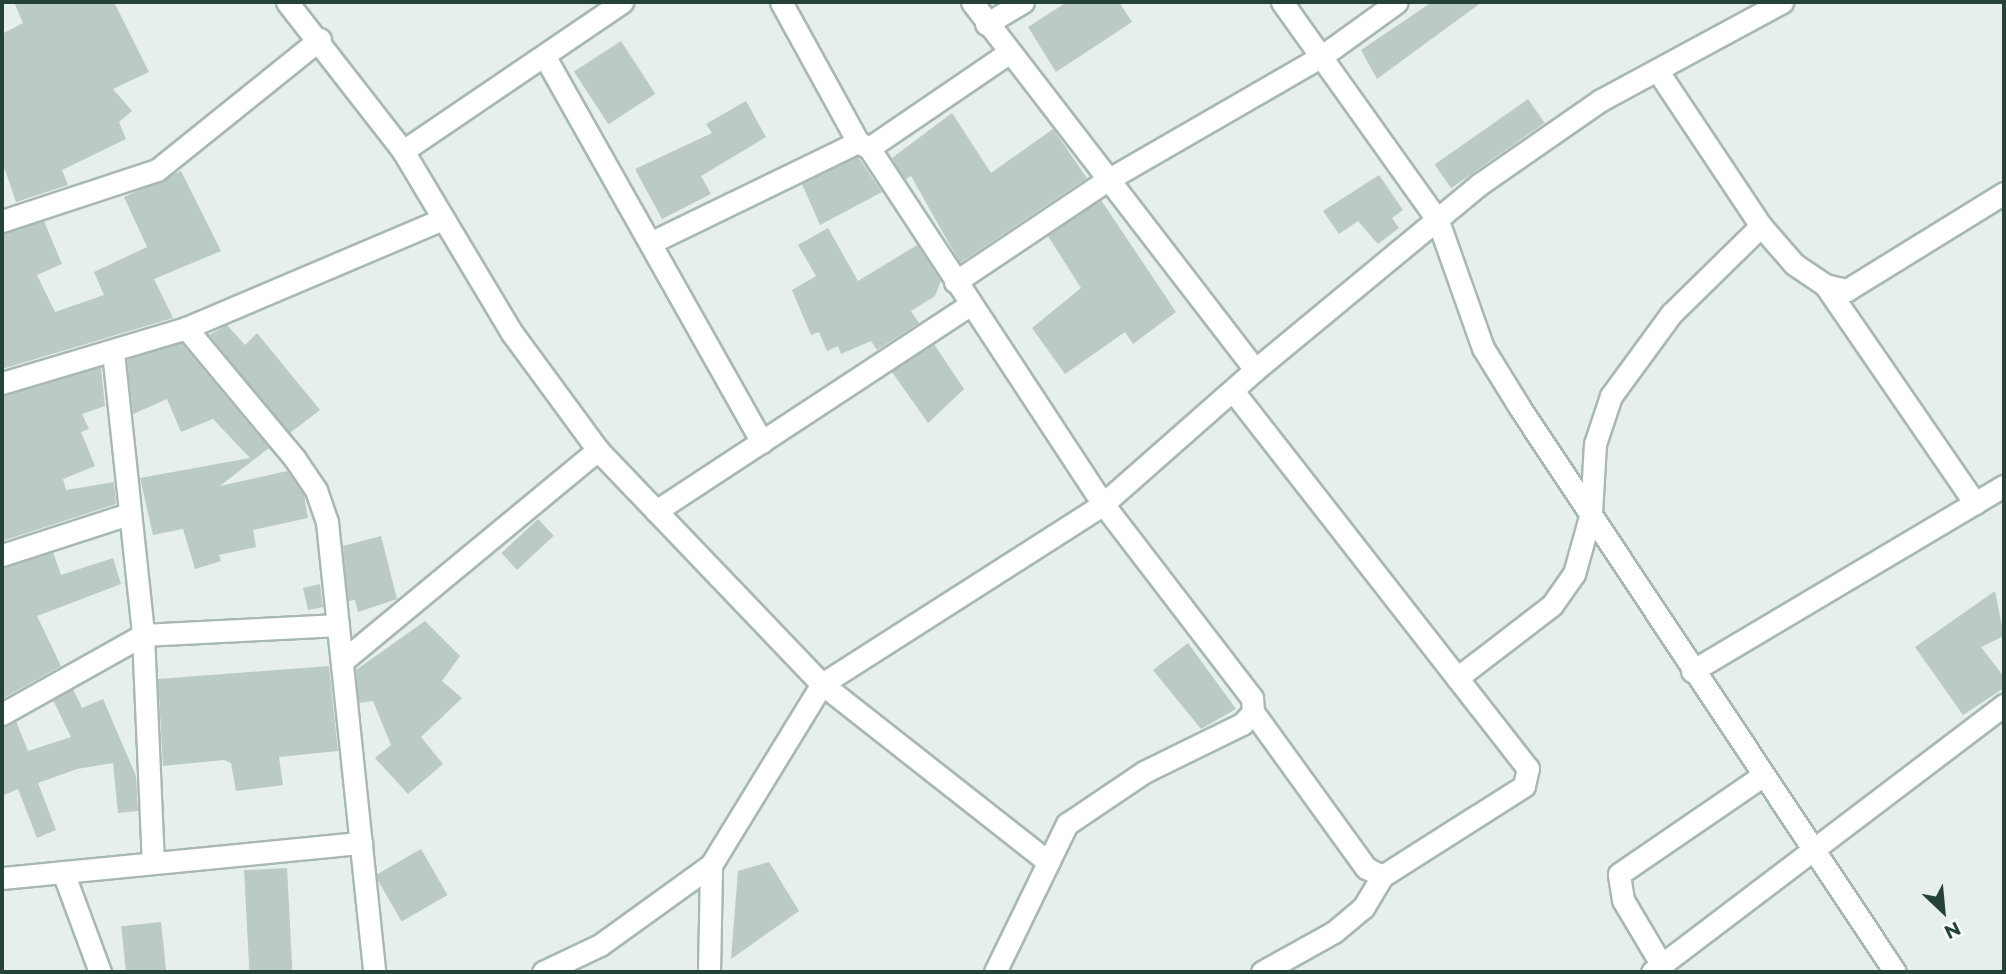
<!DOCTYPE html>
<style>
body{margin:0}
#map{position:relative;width:2006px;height:974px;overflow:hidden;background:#e6efeb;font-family:Montserrat,sans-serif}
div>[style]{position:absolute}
.building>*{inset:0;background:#bbcac4;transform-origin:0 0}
.roads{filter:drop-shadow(2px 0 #a8b8b2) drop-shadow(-2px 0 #a8b8b2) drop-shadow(0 2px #a8b8b2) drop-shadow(0 -2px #a8b8b2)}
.minor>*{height:21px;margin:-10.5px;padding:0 10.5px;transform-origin:10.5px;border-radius:10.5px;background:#fff}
span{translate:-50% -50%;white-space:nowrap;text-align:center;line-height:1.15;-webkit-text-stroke:6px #f7fbf9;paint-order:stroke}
.frame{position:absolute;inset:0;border:4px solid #24423a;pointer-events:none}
.north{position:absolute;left:1908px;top:876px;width:70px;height:70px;-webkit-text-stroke:5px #f7fbf9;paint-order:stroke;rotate:154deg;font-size:19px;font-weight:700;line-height:28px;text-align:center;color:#24423a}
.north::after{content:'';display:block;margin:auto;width:24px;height:32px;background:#24423a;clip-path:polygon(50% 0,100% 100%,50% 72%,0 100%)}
</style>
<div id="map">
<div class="building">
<div style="clip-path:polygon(14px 2px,114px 2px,149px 72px,113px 89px,132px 111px,119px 122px,126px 139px,62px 170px,68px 185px,16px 202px,2px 161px,2px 34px,23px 23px)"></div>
<div style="clip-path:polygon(1067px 2px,1119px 2px,1132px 22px,1056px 72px,1028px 27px)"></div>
<div style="clip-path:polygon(1432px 2px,1482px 2px,1377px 79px,1361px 50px)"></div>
<div style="left:621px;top:41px;width:63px;height:56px;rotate:57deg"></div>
<div style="left:1528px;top:99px;width:29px;height:114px;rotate:55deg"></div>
<div style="clip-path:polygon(746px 101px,766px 137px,701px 176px,711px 194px,662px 219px,635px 169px,712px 133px,706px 124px)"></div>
<div style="clip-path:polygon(952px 113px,991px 173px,1053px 129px,1087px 178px,960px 263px,911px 176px,905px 180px,892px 158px)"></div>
<div style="clip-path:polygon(858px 157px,882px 192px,820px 225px,802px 184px)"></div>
<div style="clip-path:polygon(181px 171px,221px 251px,154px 279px,173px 318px,2px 369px,2px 234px,44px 221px,62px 264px,37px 275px,55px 312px,104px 295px,94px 272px,147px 247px,124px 197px)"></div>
<div style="clip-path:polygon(1379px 175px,1403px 210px,1392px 218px,1399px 228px,1378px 244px,1358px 221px,1339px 234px,1323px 211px)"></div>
<div style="clip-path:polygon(1101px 200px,1176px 312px,1133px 344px,1125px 332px,1065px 374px,1032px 328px,1081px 288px,1048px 236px)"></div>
<div style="clip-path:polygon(828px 228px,858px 281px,917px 245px,941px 281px,935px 296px,911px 311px,919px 323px,877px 350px,871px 341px,841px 354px,838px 346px,827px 351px,819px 332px,811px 335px,792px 290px,816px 276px,798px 245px)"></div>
<div style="clip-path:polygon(227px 325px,245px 345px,257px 333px,320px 410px,290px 433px,209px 335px)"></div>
<div style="clip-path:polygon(181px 343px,269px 448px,220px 486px,287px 471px,304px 495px,308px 518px,253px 530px,256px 547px,219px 555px,221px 561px,195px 569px,183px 529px,153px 535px,140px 478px,250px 458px,213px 419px,181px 432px,167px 399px,133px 414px,127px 359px)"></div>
<div style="clip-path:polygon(934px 344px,964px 389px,928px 423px,892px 372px)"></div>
<div style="clip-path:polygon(101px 367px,105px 406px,82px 414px,89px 429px,81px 432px,95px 466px,63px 479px,66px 490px,114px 482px,116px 504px,2px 541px,2px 396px)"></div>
<div style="left:538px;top:519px;width:23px;height:50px;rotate:47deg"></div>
<div style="clip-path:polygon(381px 536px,397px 599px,358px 612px,355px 600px,348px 601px,343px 546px)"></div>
<div style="clip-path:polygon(53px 552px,61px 575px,113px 558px,121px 584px,37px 616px,61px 666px,2px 699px,2px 568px)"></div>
<div style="clip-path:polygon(320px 584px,323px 607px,308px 610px,303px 588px)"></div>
<div style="clip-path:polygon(1995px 591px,2004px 636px,1981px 647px,2004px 677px,2004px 688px,1963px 715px,1915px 647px)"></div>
<div style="clip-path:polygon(425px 621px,460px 656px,442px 681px,462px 698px,421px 737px,443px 764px,408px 794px,375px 758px,391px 745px,373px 701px,359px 703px,356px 670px)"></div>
<div style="clip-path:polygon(1188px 643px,1236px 709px,1201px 729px,1153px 670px)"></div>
<div style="clip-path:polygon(329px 666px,338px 751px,279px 757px,283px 785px,236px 791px,231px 763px,224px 760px,163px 766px,158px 679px)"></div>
<div style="clip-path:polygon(73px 689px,82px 708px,103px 699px,136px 776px,138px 811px,118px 813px,113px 763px,77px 769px,38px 783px,56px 830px,37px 838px,18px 789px,2px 796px,2px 727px,16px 721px,28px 751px,71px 737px,53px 700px)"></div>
<div style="left:421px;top:849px;width:53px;height:53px;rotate:60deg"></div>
<div style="clip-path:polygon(769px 862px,799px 911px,731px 959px,738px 871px)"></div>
<div style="left:287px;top:868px;width:104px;height:43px;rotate:87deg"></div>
<div style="left:161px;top:922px;width:50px;height:40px;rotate:84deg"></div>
</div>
<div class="roads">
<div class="minor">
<div style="left:287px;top:2px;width:189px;rotate:52.1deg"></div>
<div style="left:403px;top:151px;width:212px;rotate:59.1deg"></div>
<div style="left:512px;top:333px;width:145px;rotate:53.7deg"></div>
<div style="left:598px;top:450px;width:324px;rotate:46.3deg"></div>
<div style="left:822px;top:684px;width:288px;rotate:38.2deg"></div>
<div style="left:781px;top:2px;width:160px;rotate:61.2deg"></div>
<div style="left:972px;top:2px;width:464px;rotate:52.4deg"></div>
<div style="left:1282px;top:2px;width:269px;rotate:54.5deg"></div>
<div style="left:1438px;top:221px;width:135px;rotate:70.5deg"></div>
<div style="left:1483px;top:348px;width:70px;rotate:58.3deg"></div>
<div style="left:1520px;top:408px;width:677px;rotate:56.38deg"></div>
<div style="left:986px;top:24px;width:43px;rotate:-30.7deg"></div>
<div style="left:545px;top:57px;width:442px;rotate:60.6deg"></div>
<div style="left:1657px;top:70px;width:187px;rotate:56.3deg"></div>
<div style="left:869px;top:148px;width:167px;rotate:-34.3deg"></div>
<div style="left:403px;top:151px;width:265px;rotate:-34.2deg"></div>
<div style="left:2px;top:221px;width:163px;rotate:-18.2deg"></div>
<div style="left:157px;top:170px;width:209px;rotate:-38.8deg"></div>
<div style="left:955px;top:282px;width:185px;rotate:-33.8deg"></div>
<div style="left:1109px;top:179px;width:246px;rotate:-30deg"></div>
<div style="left:1322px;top:56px;width:92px;rotate:-35.8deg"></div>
<div style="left:1825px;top:285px;width:265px;rotate:55.5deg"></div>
<div style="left:186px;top:328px;width:170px;rotate:50.2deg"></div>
<div style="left:295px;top:459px;width:37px;rotate:56deg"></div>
<div style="left:316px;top:490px;width:34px;rotate:71deg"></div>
<div style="left:327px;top:522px;width:452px;rotate:84deg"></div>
<div style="left:113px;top:352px;width:285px;rotate:83.9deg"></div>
<div style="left:143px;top:635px;width:228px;rotate:87.5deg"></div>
<div style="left:2px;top:383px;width:192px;rotate:-16.6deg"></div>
<div style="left:186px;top:328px;width:279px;rotate:-23deg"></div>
<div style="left:1233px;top:391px;width:479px;rotate:52deg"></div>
<div style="left:1528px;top:768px;width:18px;rotate:103deg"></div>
<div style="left:1524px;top:786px;width:168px;rotate:147.6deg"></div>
<div style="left:1382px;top:876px;width:18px;rotate:-153deg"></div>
<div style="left:1366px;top:868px;width:193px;rotate:-125.9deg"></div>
<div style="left:1253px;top:712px;width:14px;rotate:-94deg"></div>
<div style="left:1252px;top:698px;width:245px;rotate:-127.5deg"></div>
<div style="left:1103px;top:504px;width:203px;rotate:-41.4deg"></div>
<div style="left:1255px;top:370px;width:292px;rotate:-39.6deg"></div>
<div style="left:1480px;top:184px;width:147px;rotate:-34.8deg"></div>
<div style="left:1601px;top:100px;width:206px;rotate:-28.4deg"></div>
<div style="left:656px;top:511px;width:376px;rotate:-33.3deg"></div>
<div style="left:2px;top:555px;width:129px;rotate:-18deg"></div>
<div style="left:345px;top:659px;width:328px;rotate:-39.6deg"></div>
<div style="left:1692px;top:671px;width:363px;rotate:-30.7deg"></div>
<div style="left:1457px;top:678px;width:120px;rotate:-37.5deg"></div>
<div style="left:1552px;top:605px;width:38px;rotate:-55deg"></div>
<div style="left:1574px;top:574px;width:63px;rotate:-74.4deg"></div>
<div style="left:1591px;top:513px;width:69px;rotate:-86.7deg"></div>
<div style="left:1595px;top:444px;width:51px;rotate:-71.6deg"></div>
<div style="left:1611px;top:396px;width:102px;rotate:-53.8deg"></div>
<div style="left:1671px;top:314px;width:126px;rotate:-44.4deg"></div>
<div style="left:1761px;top:226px;width:50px;rotate:49deg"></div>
<div style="left:1794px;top:264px;width:37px;rotate:34deg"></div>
<div style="left:1825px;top:285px;width:23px;rotate:13deg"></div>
<div style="left:1847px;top:290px;width:185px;rotate:-31.7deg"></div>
<div style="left:2px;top:714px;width:162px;rotate:-29.3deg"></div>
<div style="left:143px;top:635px;width:195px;rotate:-2.9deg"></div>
<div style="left:63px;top:872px;width:107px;rotate:69.7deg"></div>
<div style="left:2px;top:878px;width:361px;rotate:-5.6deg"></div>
<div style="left:1661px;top:964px;width:74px;rotate:-120.7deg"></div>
<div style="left:1623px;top:900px;width:26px;rotate:-99deg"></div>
<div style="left:1619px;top:874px;width:173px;rotate:-34.4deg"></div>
<div style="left:543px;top:972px;width:63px;rotate:-25.3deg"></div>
<div style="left:600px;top:945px;width:137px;rotate:-35.8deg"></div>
<div style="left:711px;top:865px;width:212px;rotate:-58.5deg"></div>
<div style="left:822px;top:684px;width:334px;rotate:-32.6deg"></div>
<div style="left:1103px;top:504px;width:426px;rotate:-123.3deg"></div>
<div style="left:869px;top:148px;width:13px;rotate:-151deg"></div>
<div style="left:858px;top:142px;width:231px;rotate:154.1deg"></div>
<div style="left:709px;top:972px;width:107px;rotate:-88.9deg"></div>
<div style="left:995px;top:972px;width:165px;rotate:-64.1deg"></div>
<div style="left:1067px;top:824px;width:93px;rotate:-34deg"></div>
<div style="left:1144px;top:772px;width:109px;rotate:-26.1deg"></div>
<div style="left:1242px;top:724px;width:16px;rotate:-47deg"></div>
<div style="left:1262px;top:972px;width:82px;rotate:-29.1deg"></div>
<div style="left:1334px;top:932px;width:38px;rotate:-40deg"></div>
<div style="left:1363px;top:908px;width:37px;rotate:-59deg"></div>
<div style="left:1652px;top:972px;width:442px;rotate:-37.2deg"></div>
</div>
</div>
<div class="frame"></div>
<div class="north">N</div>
</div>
